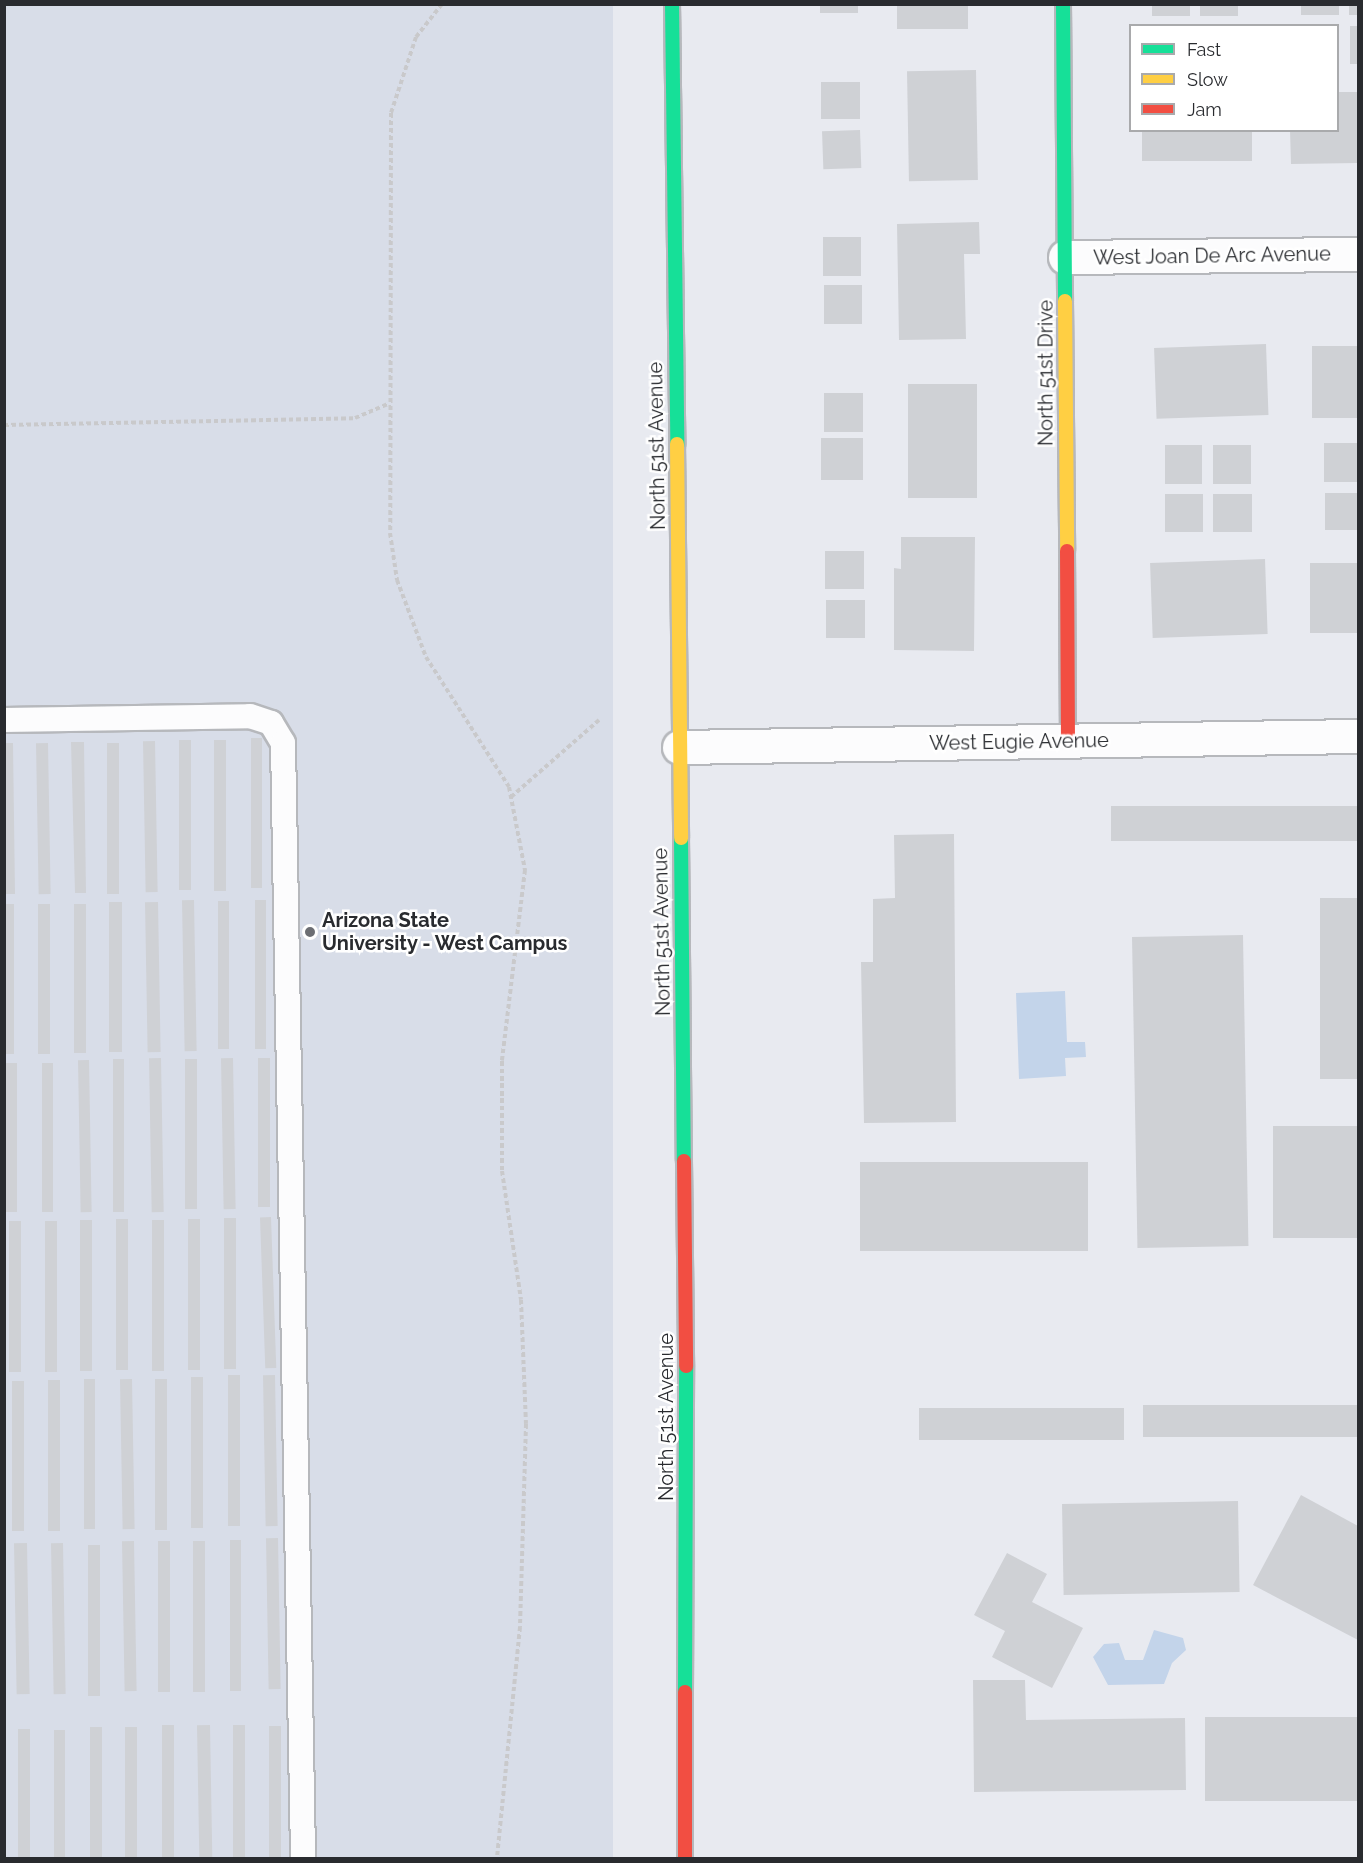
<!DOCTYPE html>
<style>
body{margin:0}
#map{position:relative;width:1363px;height:1863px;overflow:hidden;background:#e8eaf0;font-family:Raleway,sans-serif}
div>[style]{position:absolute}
.built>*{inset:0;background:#d8dde8;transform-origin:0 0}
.water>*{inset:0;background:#c3d4ea}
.building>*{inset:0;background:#cfd1d5;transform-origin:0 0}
.path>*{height:4px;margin-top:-2px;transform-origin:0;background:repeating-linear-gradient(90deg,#c9c9cb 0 4.5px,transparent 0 7.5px)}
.roads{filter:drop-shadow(2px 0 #b6b8bc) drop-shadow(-2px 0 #b6b8bc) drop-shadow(0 2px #b6b8bc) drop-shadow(0 -2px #b6b8bc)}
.lane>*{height:24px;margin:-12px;padding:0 12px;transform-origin:12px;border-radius:12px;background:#fcfcfd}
.street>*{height:33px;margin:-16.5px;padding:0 16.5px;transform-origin:16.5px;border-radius:16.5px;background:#fcfcfd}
.fast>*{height:14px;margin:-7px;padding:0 7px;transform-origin:7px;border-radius:7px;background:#16e098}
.slow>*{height:14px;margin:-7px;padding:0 7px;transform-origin:7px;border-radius:7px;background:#ffcf43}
.jam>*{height:14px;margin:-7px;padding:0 7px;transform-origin:7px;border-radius:7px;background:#f24e42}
.dots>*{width:16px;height:16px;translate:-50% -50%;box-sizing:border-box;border:3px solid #fff;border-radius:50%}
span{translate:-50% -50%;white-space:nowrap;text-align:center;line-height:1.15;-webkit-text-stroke:5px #fff;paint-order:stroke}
.street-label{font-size:20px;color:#292b2f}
.poi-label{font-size:20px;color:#292b2f;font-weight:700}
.left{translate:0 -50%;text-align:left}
.frame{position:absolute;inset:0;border:6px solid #292b2f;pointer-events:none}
.legend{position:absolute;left:1129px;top:24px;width:210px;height:108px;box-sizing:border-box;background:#fff;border:2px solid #a9aaac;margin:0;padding:8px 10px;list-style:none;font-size:18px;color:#292b2f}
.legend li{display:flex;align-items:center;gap:12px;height:30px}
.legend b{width:30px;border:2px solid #a9aaac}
</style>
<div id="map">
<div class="built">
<div style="left:5px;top:5px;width:608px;height:1853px"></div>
</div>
<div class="water">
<div style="clip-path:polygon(1065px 991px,1067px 1042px,1085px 1042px,1086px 1057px,1065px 1058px,1066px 1076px,1019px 1079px,1016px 993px)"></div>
<div style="clip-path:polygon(1154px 1630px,1183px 1638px,1186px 1650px,1172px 1663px,1164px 1684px,1108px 1685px,1093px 1657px,1104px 1644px,1119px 1643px,1125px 1660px,1143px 1660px)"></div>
</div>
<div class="building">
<div style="left:820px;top:4px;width:38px;height:9px"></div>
<div style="left:897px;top:4px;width:71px;height:25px"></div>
<div style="left:1152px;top:4px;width:38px;height:12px"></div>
<div style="left:1200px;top:4px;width:38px;height:12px"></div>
<div style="left:1301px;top:4px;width:38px;height:11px"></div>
<div style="left:1349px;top:4px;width:9px;height:11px"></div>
<div style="left:1350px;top:26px;width:8px;height:38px"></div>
<div style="left:976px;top:70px;width:110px;height:69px;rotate:89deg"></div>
<div style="left:821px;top:82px;width:39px;height:37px"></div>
<div style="clip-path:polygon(1338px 92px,1358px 92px,1358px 163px,1291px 164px,1290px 130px,1338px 130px)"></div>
<div style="left:860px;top:130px;width:38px;height:38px;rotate:88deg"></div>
<div style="left:1142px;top:130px;width:110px;height:31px"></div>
<div style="clip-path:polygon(979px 222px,980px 254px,964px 254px,966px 339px,899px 340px,897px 224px)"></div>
<div style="left:823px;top:237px;width:38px;height:39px"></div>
<div style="left:862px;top:285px;width:39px;height:38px;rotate:90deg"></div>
<div style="left:1266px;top:344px;width:71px;height:112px;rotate:88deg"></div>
<div style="left:1358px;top:346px;width:72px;height:46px;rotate:90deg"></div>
<div style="left:908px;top:384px;width:69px;height:114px"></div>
<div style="left:863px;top:393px;width:39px;height:39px;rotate:90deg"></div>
<div style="left:863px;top:438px;width:42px;height:42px;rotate:90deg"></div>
<div style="left:1324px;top:443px;width:34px;height:39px"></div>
<div style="left:1165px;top:445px;width:37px;height:39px"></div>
<div style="left:1213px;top:445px;width:38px;height:39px"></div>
<div style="left:1325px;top:493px;width:33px;height:37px"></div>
<div style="left:1203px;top:494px;width:38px;height:38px;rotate:90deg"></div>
<div style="left:1252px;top:494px;width:38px;height:39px;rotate:90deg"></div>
<div style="clip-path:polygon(901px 537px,975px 537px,974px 651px,894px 650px,894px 568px,901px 569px)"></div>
<div style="left:825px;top:551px;width:39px;height:38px"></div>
<div style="left:1265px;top:559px;width:75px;height:115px;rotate:88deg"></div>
<div style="left:1358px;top:563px;width:70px;height:48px;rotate:90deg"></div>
<div style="left:826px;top:600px;width:39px;height:38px"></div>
<div style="left:251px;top:738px;width:11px;height:150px"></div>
<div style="left:179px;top:740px;width:12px;height:150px"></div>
<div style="left:214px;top:740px;width:12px;height:151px"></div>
<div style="left:155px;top:741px;width:151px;height:12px;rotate:89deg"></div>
<div style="clip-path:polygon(71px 742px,84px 742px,86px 893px,75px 893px)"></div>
<div style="clip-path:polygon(4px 743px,13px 743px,15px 894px,4px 894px)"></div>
<div style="left:48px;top:743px;width:151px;height:12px;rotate:89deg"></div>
<div style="left:107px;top:743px;width:12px;height:151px"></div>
<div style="left:1358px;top:806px;width:35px;height:247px;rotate:90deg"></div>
<div style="clip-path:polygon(954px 834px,956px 1122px,864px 1123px,861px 962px,873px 962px,873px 899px,895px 898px,894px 835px)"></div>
<div style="left:1358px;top:898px;width:181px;height:38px;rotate:90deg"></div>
<div style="left:194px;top:900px;width:151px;height:12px;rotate:89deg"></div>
<div style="left:255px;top:900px;width:11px;height:149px"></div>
<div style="left:218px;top:901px;width:11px;height:148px"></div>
<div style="left:109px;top:902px;width:13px;height:150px"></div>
<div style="left:158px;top:902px;width:150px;height:13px;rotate:89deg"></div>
<div style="left:4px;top:904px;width:10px;height:150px"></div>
<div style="left:38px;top:904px;width:12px;height:150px"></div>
<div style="left:74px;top:904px;width:12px;height:149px"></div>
<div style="left:1243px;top:935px;width:311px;height:111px;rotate:89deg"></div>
<div style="left:161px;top:1058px;width:154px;height:12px;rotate:89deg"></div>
<div style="left:233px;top:1058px;width:151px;height:12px;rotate:89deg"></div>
<div style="left:258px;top:1058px;width:12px;height:149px"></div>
<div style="left:113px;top:1059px;width:11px;height:153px"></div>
<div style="left:185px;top:1059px;width:12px;height:150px"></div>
<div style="left:89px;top:1060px;width:152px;height:11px;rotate:89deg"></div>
<div style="left:6px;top:1063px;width:11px;height:149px"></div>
<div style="left:42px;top:1063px;width:11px;height:149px"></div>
<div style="left:1358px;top:1126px;width:112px;height:85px;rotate:90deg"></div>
<div style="left:860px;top:1162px;width:228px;height:89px"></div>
<div style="left:271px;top:1217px;width:151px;height:11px;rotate:88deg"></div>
<div style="left:224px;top:1218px;width:12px;height:151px"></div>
<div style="left:116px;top:1219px;width:12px;height:151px"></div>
<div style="left:188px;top:1219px;width:12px;height:151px"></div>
<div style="left:80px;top:1220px;width:12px;height:151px"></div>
<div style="left:152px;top:1220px;width:12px;height:151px"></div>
<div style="left:9px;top:1221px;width:12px;height:151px"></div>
<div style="left:45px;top:1221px;width:12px;height:151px"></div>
<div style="left:228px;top:1375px;width:12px;height:151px"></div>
<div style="left:275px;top:1375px;width:151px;height:12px;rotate:89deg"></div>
<div style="left:191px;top:1377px;width:12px;height:151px"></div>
<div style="left:84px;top:1379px;width:11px;height:150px"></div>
<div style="left:132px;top:1379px;width:150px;height:12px;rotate:89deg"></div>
<div style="left:155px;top:1379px;width:12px;height:151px"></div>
<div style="left:48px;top:1380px;width:12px;height:151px"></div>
<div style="left:12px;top:1381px;width:12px;height:150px"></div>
<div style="left:1143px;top:1405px;width:215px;height:32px"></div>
<div style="left:1124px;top:1408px;width:32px;height:205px;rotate:90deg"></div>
<div style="clip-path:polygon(1301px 1495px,1358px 1526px,1358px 1640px,1253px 1585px)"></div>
<div style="left:1238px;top:1501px;width:91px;height:176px;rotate:89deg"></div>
<div style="left:278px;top:1538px;width:151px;height:12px;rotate:89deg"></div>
<div style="left:230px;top:1540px;width:11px;height:151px"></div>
<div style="left:134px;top:1541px;width:150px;height:12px;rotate:89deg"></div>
<div style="left:158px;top:1541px;width:12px;height:151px"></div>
<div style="left:193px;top:1541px;width:12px;height:151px"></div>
<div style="left:27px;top:1543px;width:151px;height:13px;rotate:89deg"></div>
<div style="left:63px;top:1543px;width:151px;height:12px;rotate:89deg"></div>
<div style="left:88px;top:1545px;width:12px;height:151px"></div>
<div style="clip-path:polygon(1007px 1553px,1047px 1574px,1032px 1602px,1083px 1628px,1052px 1688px,992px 1657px,1005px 1631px,974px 1615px)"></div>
<div style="clip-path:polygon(973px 1680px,1025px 1680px,1026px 1720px,1185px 1718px,1186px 1790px,974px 1792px)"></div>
<div style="left:1358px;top:1717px;width:84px;height:153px;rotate:90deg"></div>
<div style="left:162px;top:1725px;width:12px;height:133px"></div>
<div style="left:210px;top:1725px;width:133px;height:13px;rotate:89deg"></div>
<div style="left:233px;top:1725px;width:12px;height:133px"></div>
<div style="left:269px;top:1726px;width:12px;height:132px"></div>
<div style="left:90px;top:1727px;width:12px;height:131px"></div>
<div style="left:125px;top:1727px;width:12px;height:131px"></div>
<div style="left:18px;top:1729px;width:12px;height:129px"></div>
<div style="left:54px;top:1730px;width:11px;height:128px"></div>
</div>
<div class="path">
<div style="left:442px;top:4px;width:42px;rotate:128.2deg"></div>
<div style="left:416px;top:37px;width:80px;rotate:108.2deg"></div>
<div style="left:391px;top:113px;width:420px;rotate:90.1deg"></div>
<div style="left:390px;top:533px;width:48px;rotate:81.5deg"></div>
<div style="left:397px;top:580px;width:82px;rotate:69.4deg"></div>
<div style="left:426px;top:657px;width:154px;rotate:57.4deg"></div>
<div style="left:509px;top:787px;width:85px;rotate:79.1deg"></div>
<div style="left:525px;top:870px;width:192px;rotate:96.9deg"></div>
<div style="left:502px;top:1061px;width:110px;rotate:90deg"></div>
<div style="left:502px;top:1171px;width:130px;rotate:81.6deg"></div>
<div style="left:521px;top:1300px;width:124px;rotate:87.7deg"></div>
<div style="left:526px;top:1424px;width:203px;rotate:91.7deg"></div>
<div style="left:520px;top:1627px;width:232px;rotate:95.7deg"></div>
<div style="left:4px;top:425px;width:351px;rotate:-1.1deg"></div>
<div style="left:355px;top:418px;width:36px;rotate:-23deg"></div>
<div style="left:511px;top:797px;width:117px;rotate:-41.2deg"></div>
</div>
<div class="roads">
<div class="lane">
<div style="left:4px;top:720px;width:246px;rotate:-0.9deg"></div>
<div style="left:250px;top:716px;width:22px;rotate:18deg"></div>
<div style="left:271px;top:723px;width:23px;rotate:59deg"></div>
<div style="left:283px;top:743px;width:1115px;rotate:88.97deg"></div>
</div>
<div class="street">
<div style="left:1065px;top:257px;width:293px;rotate:-0.6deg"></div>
<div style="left:679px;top:747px;width:679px;rotate:-0.93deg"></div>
</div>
<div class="fast">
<div style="left:672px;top:4px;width:440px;rotate:89.3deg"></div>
<div style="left:1063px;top:4px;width:297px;rotate:89.6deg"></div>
<div style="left:681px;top:838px;width:323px;rotate:89.5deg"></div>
<div style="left:685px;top:1692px;width:326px;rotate:-89.8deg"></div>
</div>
<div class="slow">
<div style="left:1065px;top:301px;width:250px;rotate:89.5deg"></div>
<div style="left:677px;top:444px;width:394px;rotate:89.4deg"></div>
</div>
<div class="jam">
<div style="left:1067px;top:551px;width:190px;rotate:89.7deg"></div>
<div style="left:684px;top:1161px;width:205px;rotate:89.4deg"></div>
<div style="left:685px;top:1858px;width:166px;rotate:-90deg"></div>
</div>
</div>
<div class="dots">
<div style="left:310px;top:932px;background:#6c6e73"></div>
</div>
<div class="street-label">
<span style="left:1212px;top:256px;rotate:-1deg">West Joan De Arc Avenue</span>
<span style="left:1046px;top:373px;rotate:-90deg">North 51st Drive</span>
<span style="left:657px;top:446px;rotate:-91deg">North 51st Avenue</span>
<span style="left:1019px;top:742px;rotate:-1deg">West Eugie Avenue</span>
<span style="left:662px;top:932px;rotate:-91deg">North 51st Avenue</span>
<span style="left:666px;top:1417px;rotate:-90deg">North 51st Avenue</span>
</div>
<div class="poi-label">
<span class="left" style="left:322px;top:932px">Arizona State<br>University - West Campus</span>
</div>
<div class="frame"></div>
<ul class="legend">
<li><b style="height:8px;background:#16e098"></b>Fast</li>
<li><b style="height:8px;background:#ffcf43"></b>Slow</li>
<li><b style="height:8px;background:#f24e42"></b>Jam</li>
</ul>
</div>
